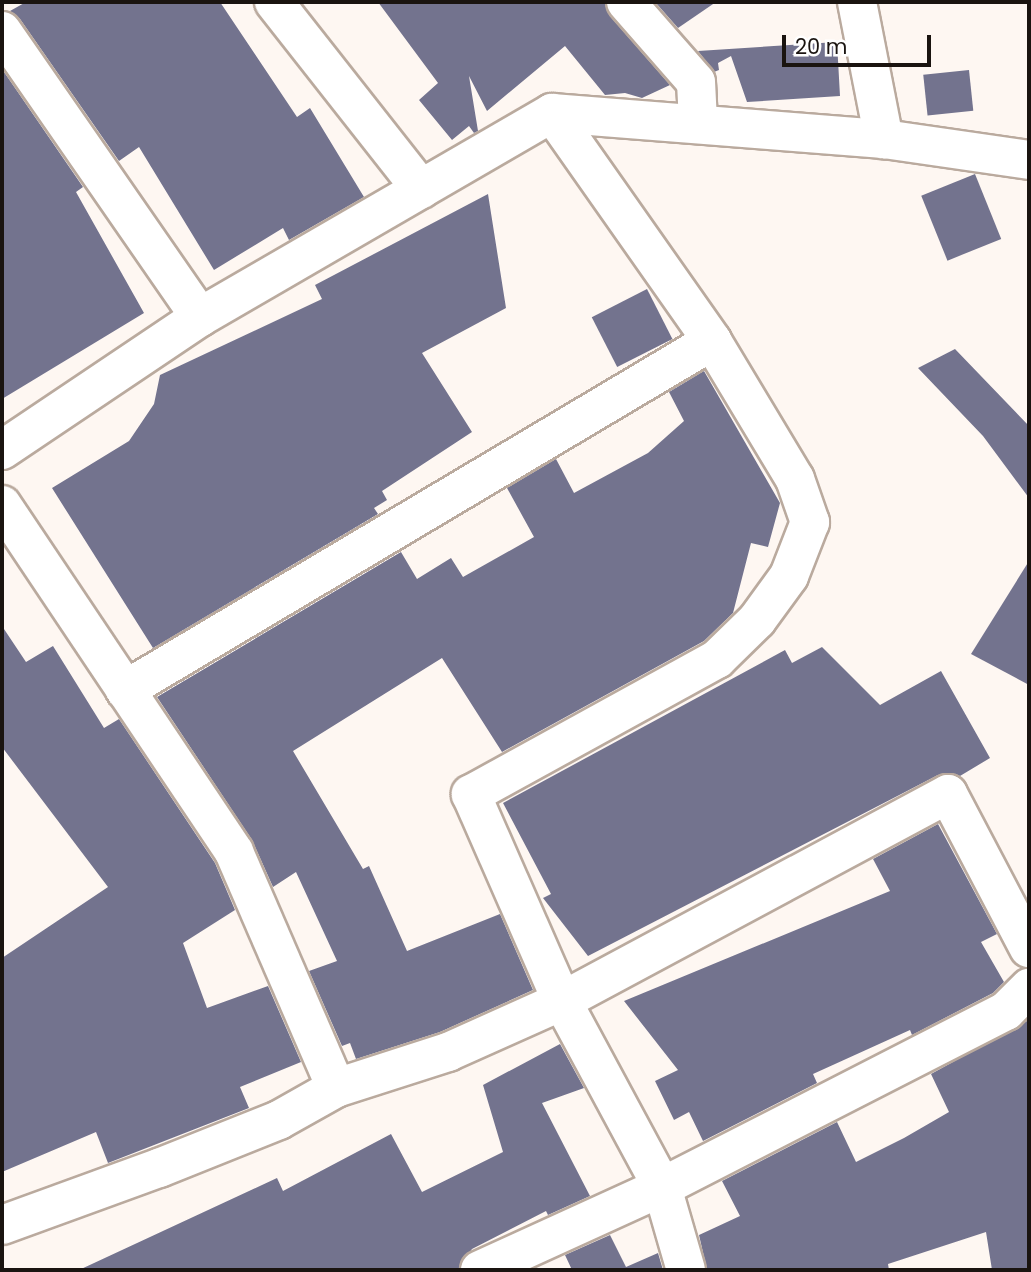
<!DOCTYPE html>
<style>
body{margin:0}
#map{position:relative;width:1031px;height:1272px;overflow:hidden;background:#fef7f2;font-family:Poppins,sans-serif}
div>[style]{position:absolute}
.building>*{inset:0;background:#73738e;transform-origin:0 0}
.roads{filter:drop-shadow(2px 0 #baaa9e) drop-shadow(-2px 0 #baaa9e) drop-shadow(0 2px #baaa9e) drop-shadow(0 -2px #baaa9e)}
.street>*{height:38px;margin:-19px;padding:0 19px;transform-origin:19px;border-radius:19px;background:#fff}
span{translate:-50% -50%;white-space:nowrap;text-align:center;line-height:1.15;-webkit-text-stroke:5px #fff;paint-order:stroke}
.frame{position:absolute;inset:0;border:4px solid #1a1410;pointer-events:none}
.scale{position:absolute;left:782px;top:35px;width:149px;height:32px;box-sizing:border-box;border:4px solid #1a1410;border-top:0;padding-left:9px;font-size:21px;line-height:24px;white-space:nowrap;color:#1a1410;-webkit-text-stroke:5px #fff;paint-order:stroke}
</style>
<div id="map">
<div class="building">
<div style="clip-path:polygon(26px 2px,220px 2px,297px 117px,310px 108px,364px 197px,289px 240px,283px 228px,214px 270px,139px 147px,119px 161px,20px 19px,10px 11px)"></div>
<div style="clip-path:polygon(378px 2px,605px 2px,610px 16px,670px 85px,642px 98px,625px 93px,605px 95px,565px 46px,487px 111px,469px 76px,478px 131px,474px 133px,469px 126px,452px 140px,419px 100px,438px 83px)"></div>
<div style="clip-path:polygon(655px 2px,716px 2px,678px 28px)"></div>
<div style="clip-path:polygon(837px 42px,840px 96px,747px 102px,731px 56px,718px 63px,719px 70px,714px 72px,698px 51px)"></div>
<div style="clip-path:polygon(2px 69px,83px 187px,76px 192px,144px 313px,2px 399px)"></div>
<div style="left:969px;top:70px;width:41px;height:46px;rotate:84deg"></div>
<div style="left:975px;top:174px;width:70px;height:58px;rotate:68deg"></div>
<div style="clip-path:polygon(488px 194px,506px 308px,422px 353px,472px 432px,382px 491px,387px 500px,374px 508px,378px 514px,153px 648px,52px 488px,129px 441px,154px 404px,160px 375px,322px 299px,315px 285px)"></div>
<div style="left:647px;top:289px;width:56px;height:62px;rotate:63deg"></div>
<div style="clip-path:polygon(955px 349px,1029px 426px,1029px 498px,983px 436px,918px 368px)"></div>
<div style="clip-path:polygon(704px 371px,780px 503px,768px 547px,751px 543px,733px 613px,704px 641px,502px 752px,442px 658px,293px 751px,363px 869px,369px 866px,407px 951px,500px 914px,533px 990px,440px 1032px,356px 1059px,350px 1043px,342px 1046px,309px 971px,337px 961px,296px 872px,273px 887px,252px 840px,157px 697px,401px 552px,417px 579px,451px 558px,463px 577px,534px 537px,507px 488px,556px 459px,574px 493px,648px 453px,684px 421px,669px 392px)"></div>
<div style="clip-path:polygon(1029px 561px,1029px 685px,971px 654px)"></div>
<div style="clip-path:polygon(2px 626px,26px 662px,53px 646px,104px 728px,119px 719px,215px 863px,235px 910px,183px 943px,207px 1008px,268px 986px,301px 1062px,240px 1087px,249px 1108px,108px 1163px,96px 1132px,2px 1172px,2px 958px,108px 887px,2px 747px)"></div>
<div style="clip-path:polygon(822px 647px,880px 705px,941px 671px,990px 758px,960px 776px,938px 775px,588px 956px,543px 898px,551px 894px,503px 803px,785px 650px,792px 663px)"></div>
<div style="clip-path:polygon(938px 824px,997px 934px,981px 942px,1004px 982px,993px 993px,912px 1035px,910px 1030px,813px 1074px,817px 1083px,703px 1141px,689px 1112px,674px 1120px,655px 1081px,678px 1070px,624px 1001px,890px 891px,873px 859px)"></div>
<div style="clip-path:polygon(1027px 1021px,1029px 1270px,992px 1270px,986px 1232px,888px 1264px,889px 1270px,707px 1270px,699px 1235px,740px 1216px,722px 1181px,837px 1122px,856px 1162px,904px 1138px,949px 1112px,931px 1074px)"></div>
<div style="clip-path:polygon(560px 1044px,584px 1088px,542px 1103px,590px 1196px,548px 1215px,546px 1211px,472px 1249px,458px 1269px,79px 1270px,277px 1178px,283px 1191px,391px 1134px,422px 1192px,503px 1152px,483px 1085px)"></div>
<div style="clip-path:polygon(610px 1235px,626px 1267px,658px 1253px,663px 1270px,572px 1270px,565px 1255px)"></div>
</div>
<div class="roads">
<div class="street">
<div style="left:274px;top:2px;width:238px;rotate:51.8deg"></div>
<div style="left:626px;top:2px;width:106px;rotate:48.8deg"></div>
<div style="left:696px;top:82px;width:40px;rotate:87.1deg"></div>
<div style="left:857px;top:2px;width:140px;rotate:78.9deg"></div>
<div style="left:2px;top:31px;width:348px;rotate:55.3deg"></div>
<div style="left:552px;top:113px;width:279px;rotate:54.9deg"></div>
<div style="left:712px;top:341px;width:161px;rotate:59deg"></div>
<div style="left:795px;top:479px;width:46px;rotate:70.8deg"></div>
<div style="left:810px;top:522px;width:58px;rotate:111.3deg"></div>
<div style="left:789px;top:576px;width:54px;rotate:126deg"></div>
<div style="left:757px;top:620px;width:56px;rotate:135.7deg"></div>
<div style="left:717px;top:659px;width:281px;rotate:151.2deg"></div>
<div style="left:471px;top:794px;width:226px;rotate:66.3deg"></div>
<div style="left:562px;top:1001px;width:211px;rotate:61.7deg"></div>
<div style="left:662px;top:1187px;width:86px;rotate:73.9deg"></div>
<div style="left:2px;top:450px;width:239px;rotate:-33.9deg"></div>
<div style="left:200px;top:317px;width:407px;rotate:-30.1deg"></div>
<div style="left:552px;top:113px;width:333px;rotate:4.5deg"></div>
<div style="left:884px;top:139px;width:147px;rotate:8.2deg"></div>
<div style="left:2px;top:505px;width:417px;rotate:56.2deg"></div>
<div style="left:234px;top:852px;width:257px;rotate:66.6deg"></div>
<div style="left:125px;top:690px;width:683px;rotate:-30.73deg"></div>
<div style="left:2px;top:1225px;width:167px;rotate:-20deg"></div>
<div style="left:159px;top:1168px;width:129px;rotate:-21.8deg"></div>
<div style="left:279px;top:1120px;width:65px;rotate:-29.3deg"></div>
<div style="left:336px;top:1088px;width:118px;rotate:-17.8deg"></div>
<div style="left:448px;top:1052px;width:125px;rotate:-24.1deg"></div>
<div style="left:562px;top:1001px;width:438px;rotate:-28.2deg"></div>
<div style="left:948px;top:794px;width:174px;rotate:62.3deg"></div>
<div style="left:480px;top:1270px;width:200px;rotate:-24.5deg"></div>
<div style="left:662px;top:1187px;width:386px;rotate:-27.1deg"></div>
<div style="left:1006px;top:1011px;width:33px;rotate:-45deg"></div>
</div>
</div>
<div class="frame"></div>
<div class="scale">20 m</div>
</div>
